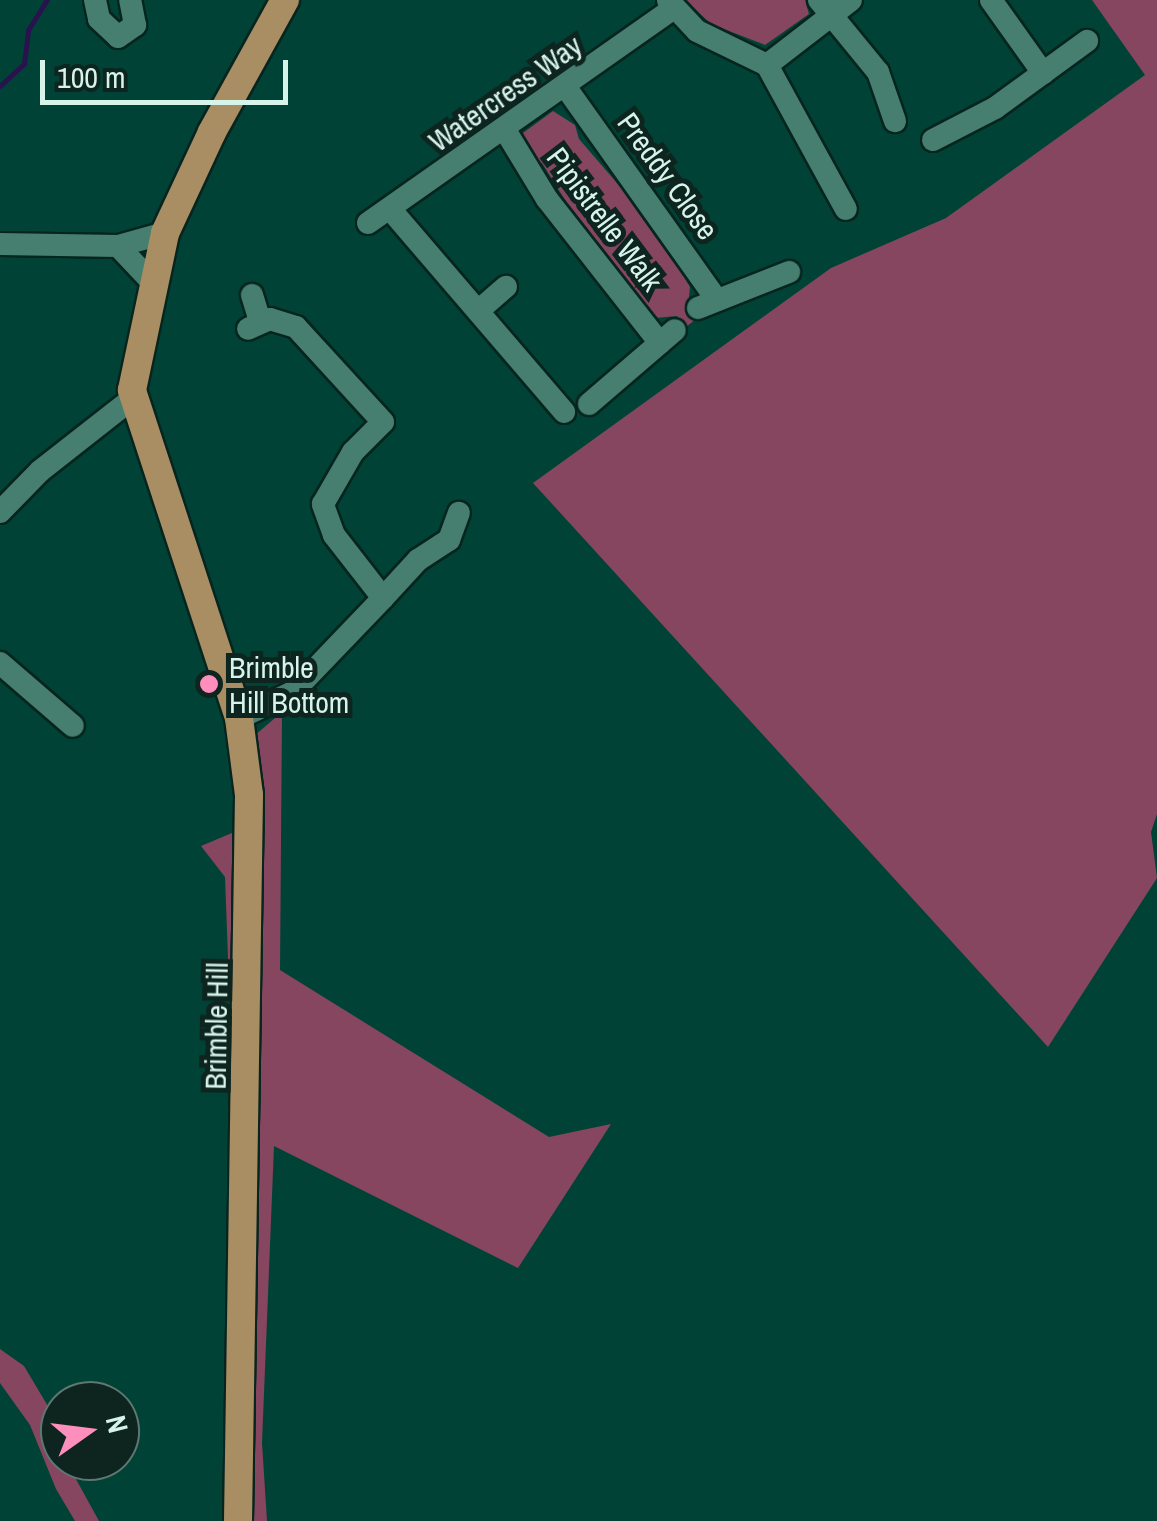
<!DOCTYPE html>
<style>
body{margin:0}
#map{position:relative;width:1157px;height:1521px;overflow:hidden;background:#004336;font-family:"Archivo Narrow",sans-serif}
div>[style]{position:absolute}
.green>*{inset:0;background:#864660}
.stream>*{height:5px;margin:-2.5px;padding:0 2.5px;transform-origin:2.5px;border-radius:2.5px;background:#29134e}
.roads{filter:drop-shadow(2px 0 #07251f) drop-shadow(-2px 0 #07251f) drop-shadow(0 2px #07251f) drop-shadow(0 -2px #07251f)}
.minor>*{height:22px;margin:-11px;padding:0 11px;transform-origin:11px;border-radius:11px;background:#467e6f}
.major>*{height:28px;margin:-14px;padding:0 14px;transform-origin:14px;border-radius:14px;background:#aa8e63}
.dots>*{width:28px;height:28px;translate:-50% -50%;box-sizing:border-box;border:5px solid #0d241f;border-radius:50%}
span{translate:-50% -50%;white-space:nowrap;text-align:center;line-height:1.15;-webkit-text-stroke:10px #0d241f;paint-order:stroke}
.street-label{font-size:30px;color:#d7f4eb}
.poi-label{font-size:30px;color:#d7f4eb}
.left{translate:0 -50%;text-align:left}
.north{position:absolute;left:40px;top:1381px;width:100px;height:100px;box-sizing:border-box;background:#0d241f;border:2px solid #5e7771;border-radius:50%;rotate:76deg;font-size:28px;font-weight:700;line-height:40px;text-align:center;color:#d7f4eb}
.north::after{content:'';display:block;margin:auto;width:35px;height:45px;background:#fe8ebb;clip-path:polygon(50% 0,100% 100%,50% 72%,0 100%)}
.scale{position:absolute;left:40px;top:60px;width:248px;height:45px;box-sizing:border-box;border:5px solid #d7f4eb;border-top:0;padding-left:12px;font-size:30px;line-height:35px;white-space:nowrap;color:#d7f4eb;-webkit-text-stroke:8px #0d241f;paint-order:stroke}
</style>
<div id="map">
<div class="green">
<div style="clip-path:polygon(685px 0,805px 0,809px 14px,765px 45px,711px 24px)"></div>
<div style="clip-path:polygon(1092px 0,1157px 0,1157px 814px,1151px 832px,1157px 878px,1048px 1047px,533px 483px,831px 268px,946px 218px,1145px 75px)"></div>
<div style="clip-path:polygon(553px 111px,575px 125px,579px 139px,654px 226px,690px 287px,688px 307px,696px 319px,686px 327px,677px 316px,655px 318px,617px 267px,606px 266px,542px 163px,533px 161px,523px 133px)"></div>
<div style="clip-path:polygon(282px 712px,280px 970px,549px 1137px,611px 1124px,518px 1268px,274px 1146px,262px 1443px,267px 1521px,249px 1521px,225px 877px,201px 846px,239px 830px,254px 736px)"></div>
<div style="clip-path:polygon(0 1349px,24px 1366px,55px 1418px,60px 1461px,66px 1461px,99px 1521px,75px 1521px,56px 1489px,30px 1425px,0 1383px)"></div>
</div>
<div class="stream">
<div style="left:0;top:86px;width:33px;rotate:-43deg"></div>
<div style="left:24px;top:64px;width:34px;rotate:-83deg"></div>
<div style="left:28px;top:30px;width:36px;rotate:-58deg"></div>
</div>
<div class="roads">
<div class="minor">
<div style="left:95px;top:0;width:19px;rotate:78deg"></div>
<div style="left:99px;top:19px;width:26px;rotate:43deg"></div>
<div style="left:118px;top:37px;width:21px;rotate:-35deg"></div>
<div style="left:135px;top:25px;width:25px;rotate:-101deg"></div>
<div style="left:668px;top:0;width:42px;rotate:46.9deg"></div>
<div style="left:697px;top:31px;width:78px;rotate:25.9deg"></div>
<div style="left:767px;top:65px;width:164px;rotate:61.3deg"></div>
<div style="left:819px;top:0;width:93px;rotate:50.7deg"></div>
<div style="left:878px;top:72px;width:52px;rotate:70.9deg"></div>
<div style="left:991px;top:0;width:90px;rotate:54.5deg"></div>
<div style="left:767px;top:65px;width:106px;rotate:-37.7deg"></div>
<div style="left:567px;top:89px;width:259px;rotate:54.6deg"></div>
<div style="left:505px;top:130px;width:81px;rotate:58.7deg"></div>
<div style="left:547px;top:199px;width:183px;rotate:51.9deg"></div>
<div style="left:933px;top:140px;width:70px;rotate:-27.3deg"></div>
<div style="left:995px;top:108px;width:114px;rotate:-36.1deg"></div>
<div style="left:391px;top:210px;width:266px;rotate:49.4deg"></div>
<div style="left:368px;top:223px;width:373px;rotate:-35.1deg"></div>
<div style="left:0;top:244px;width:118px;rotate:1deg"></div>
<div style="left:118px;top:246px;width:50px;rotate:46.6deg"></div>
<div style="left:118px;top:246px;width:49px;rotate:-15.5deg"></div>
<div style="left:252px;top:295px;width:28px;rotate:73deg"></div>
<div style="left:698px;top:308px;width:98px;rotate:-21.6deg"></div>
<div style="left:478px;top:311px;width:37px;rotate:-41deg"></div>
<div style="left:589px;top:404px;width:113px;rotate:-40.7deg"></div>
<div style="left:0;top:512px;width:57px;rotate:-45.7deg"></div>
<div style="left:40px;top:471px;width:118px;rotate:-38.1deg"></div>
<div style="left:383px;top:598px;width:52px;rotate:-47.4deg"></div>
<div style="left:418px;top:560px;width:37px;rotate:-33deg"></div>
<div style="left:449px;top:540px;width:29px;rotate:-70deg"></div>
<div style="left:0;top:663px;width:96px;rotate:40.8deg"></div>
<div style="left:239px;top:718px;width:60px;rotate:-25.7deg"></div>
<div style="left:293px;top:692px;width:130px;rotate:-46.2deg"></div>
<div style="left:383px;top:598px;width:80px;rotate:-127.9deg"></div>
<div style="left:334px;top:535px;width:33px;rotate:-110deg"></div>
<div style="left:323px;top:504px;width:60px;rotate:-60deg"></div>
<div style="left:353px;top:452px;width:42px;rotate:-45deg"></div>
<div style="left:383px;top:422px;width:129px;rotate:-132.5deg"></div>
<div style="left:296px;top:327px;width:27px;rotate:-163deg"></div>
<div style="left:270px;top:319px;width:24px;rotate:156deg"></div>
</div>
<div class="major">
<div style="left:238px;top:1521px;width:726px;rotate:-89.13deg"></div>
<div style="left:249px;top:795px;width:78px;rotate:-97.4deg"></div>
<div style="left:239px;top:718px;width:345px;rotate:-108.1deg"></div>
<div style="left:132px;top:390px;width:160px;rotate:-78.1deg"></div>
<div style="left:165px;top:233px;width:111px;rotate:-65deg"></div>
<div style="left:212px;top:132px;width:151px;rotate:-61.1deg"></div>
</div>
</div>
<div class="dots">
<div style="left:209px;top:684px;background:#fe8ebb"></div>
</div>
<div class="street-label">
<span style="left:505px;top:93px;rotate:-35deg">Watercress Way</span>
<span style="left:668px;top:176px;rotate:54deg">Preddy Close</span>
<span style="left:605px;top:219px;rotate:53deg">Pipistrelle Walk</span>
<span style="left:216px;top:1026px;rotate:-89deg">Brimble Hill</span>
</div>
<div class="poi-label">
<span class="left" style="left:229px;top:684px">Brimble<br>Hill Bottom</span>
</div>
<div class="north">N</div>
<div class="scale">100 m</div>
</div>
